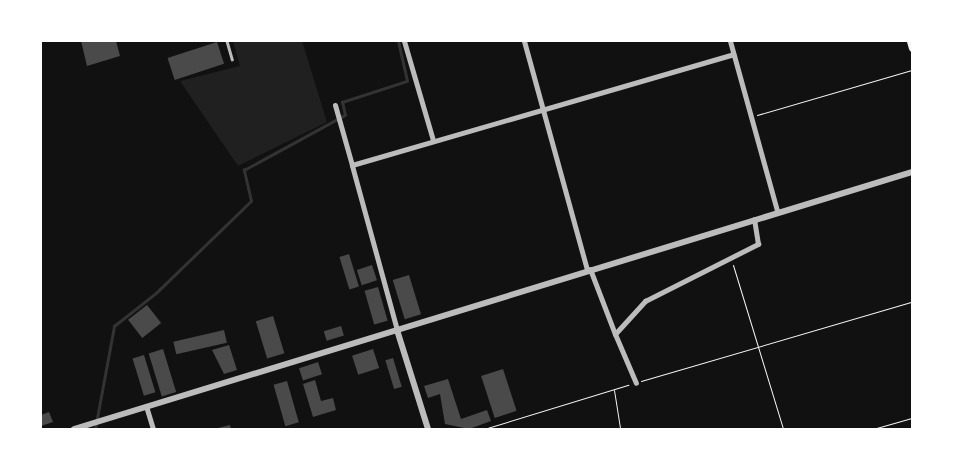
<!DOCTYPE html>
<style>
body{margin:0}
#map{position:relative;width:953px;height:470px;overflow:hidden;background:#111;font-family:"Zilla Slab",serif}
div>[style]{position:absolute}
.green>*{inset:0;background:#202020}
.stream>*{height:2.5px;margin:-1.25px;padding:0 1.25px;transform-origin:1.25px;border-radius:1.25px;background:#333}
.building>*{inset:0;background:#4a4a4a;transform-origin:0 0}
.path>*{height:1px;margin:-0.5px;padding:0 0.5px;transform-origin:0.5px;border-radius:0.5px;background:#f5f5f5}
.service>*{height:2.5px;margin:-1.25px;padding:0 1.25px;transform-origin:1.25px;border-radius:1.25px;background:#bcbcbc}
.minor>*{height:5px;margin:-2.5px;padding:0 2.5px;transform-origin:2.5px;border-radius:2.5px;background:#bcbcbc}
.tertiary>*{height:6px;margin:-3px;padding:0 3px;transform-origin:3px;border-radius:3px;background:#bcbcbc}
.secondary>*{height:7px;margin:-3.5px;padding:0 3.5px;transform-origin:3.5px;border-radius:3.5px;background:#f5f5f5}
span{translate:-50% -50%;white-space:nowrap;text-align:center;line-height:1.15;-webkit-text-stroke:4px #fff;paint-order:stroke}
.frame{position:absolute;inset:0;border:42px solid #fff;pointer-events:none}
</style>
<div id="map">
<div class="green">
<div style="clip-path:polygon(233px 41px,302px 41px,327px 122px,238px 166px,180px 81px,240px 66px)"></div>
</div>
<div class="stream">
<div style="left:95px;top:429px;width:105px;rotate:-79.5deg"></div>
<div style="left:114px;top:326px;width:53px;rotate:-38.2deg"></div>
<div style="left:156px;top:293px;width:132px;rotate:-44.1deg"></div>
<div style="left:251px;top:201px;width:32px;rotate:-103deg"></div>
<div style="left:244px;top:170px;width:115px;rotate:-28.6deg"></div>
<div style="left:345px;top:115px;width:13px;rotate:-103deg"></div>
<div style="left:342px;top:102px;width:68px;rotate:-17.9deg"></div>
<div style="left:407px;top:81px;width:41px;rotate:-102.7deg"></div>
</div>
<div class="building">
<div style="clip-path:polygon(81px 41px,116px 41px,120px 56px,87px 66px)"></div>
<div style="left:217px;top:42px;width:23px;height:52px;rotate:72deg"></div>
<div style="left:349px;top:254px;width:34px;height:10px;rotate:73deg"></div>
<div style="left:372px;top:265px;width:16px;height:16px;rotate:72deg"></div>
<div style="left:409px;top:275px;width:41px;height:17px;rotate:73deg"></div>
<div style="left:378px;top:287px;width:35px;height:14px;rotate:74deg"></div>
<div style="left:147px;top:305px;width:23px;height:24px;rotate:52deg"></div>
<div style="left:273px;top:316px;width:39px;height:18px;rotate:73deg"></div>
<div style="left:341px;top:326px;width:10px;height:18px;rotate:73deg"></div>
<div style="left:224px;top:330px;width:13px;height:52px;rotate:77deg"></div>
<div style="clip-path:polygon(229px 345px,237px 370px,224px 374px,212px 350px)"></div>
<div style="left:163px;top:349px;width:45px;height:15px;rotate:73deg"></div>
<div style="left:373px;top:349px;width:20px;height:22px;rotate:72deg"></div>
<div style="left:144px;top:355px;width:39px;height:12px;rotate:73deg"></div>
<div style="left:393px;top:358px;width:30px;height:8px;rotate:73deg"></div>
<div style="left:318px;top:362px;width:13px;height:20px;rotate:72deg"></div>
<div style="left:503px;top:369px;width:44px;height:23px;rotate:72deg"></div>
<div style="clip-path:polygon(448px 379px,461px 419px,487px 410px,491px 421px,469px 429px,445px 424px,440px 394px,428px 398px,424px 386px)"></div>
<div style="clip-path:polygon(315px 380px,321px 401px,333px 398px,336px 410px,313px 417px,303px 384px)"></div>
<div style="left:287px;top:381px;width:43px;height:14px;rotate:74deg"></div>
<div style="clip-path:polygon(49px 412px,53px 422px,41px 426px,41px 415px)"></div>
<div style="clip-path:polygon(230px 425px,231px 429px,218px 429px,218px 428px)"></div>
</div>
<div class="path">
<div style="left:757px;top:115px;width:161px;rotate:-16.2deg"></div>
<div style="left:733px;top:265px;width:171px;rotate:73deg"></div>
<div style="left:641px;top:381px;width:282px;rotate:-16.3deg"></div>
<div style="left:614px;top:390px;width:39px;rotate:81deg"></div>
<div style="left:484px;top:429px;width:151px;rotate:-17deg"></div>
<div style="left:873px;top:429px;width:41px;rotate:-15.8deg"></div>
</div>
<div class="service">
<div style="left:227px;top:41px;width:19px;rotate:74deg"></div>
</div>
<div class="minor">
<div style="left:404px;top:41px;width:103px;rotate:73.7deg"></div>
<div style="left:524px;top:41px;width:238px;rotate:74.6deg"></div>
<div style="left:730px;top:41px;width:176px;rotate:74.5deg"></div>
<div style="left:335px;top:105px;width:62px;rotate:74.2deg"></div>
<div style="left:590px;top:269px;width:70px;rotate:69deg"></div>
<div style="left:615px;top:334px;width:45px;rotate:-47.7deg"></div>
<div style="left:645px;top:301px;width:127px;rotate:-26.8deg"></div>
<div style="left:758px;top:244px;width:25px;rotate:-99deg"></div>
<div style="left:397px;top:330px;width:171px;rotate:-105.3deg"></div>
<div style="left:352px;top:165px;width:397px;rotate:-16.2deg"></div>
<div style="left:615px;top:334px;width:53px;rotate:66.8deg"></div>
<div style="left:146px;top:406px;width:24px;rotate:73deg"></div>
</div>
<div class="tertiary">
<div style="left:397px;top:330px;width:104px;rotate:72.6deg"></div>
<div style="left:74px;top:429px;width:877px;rotate:-17.05deg"></div>
</div>
<div class="secondary">
<div style="left:910px;top:41px;width:7px;rotate:74deg"></div>
</div>
<div class="frame"></div>
</div>
